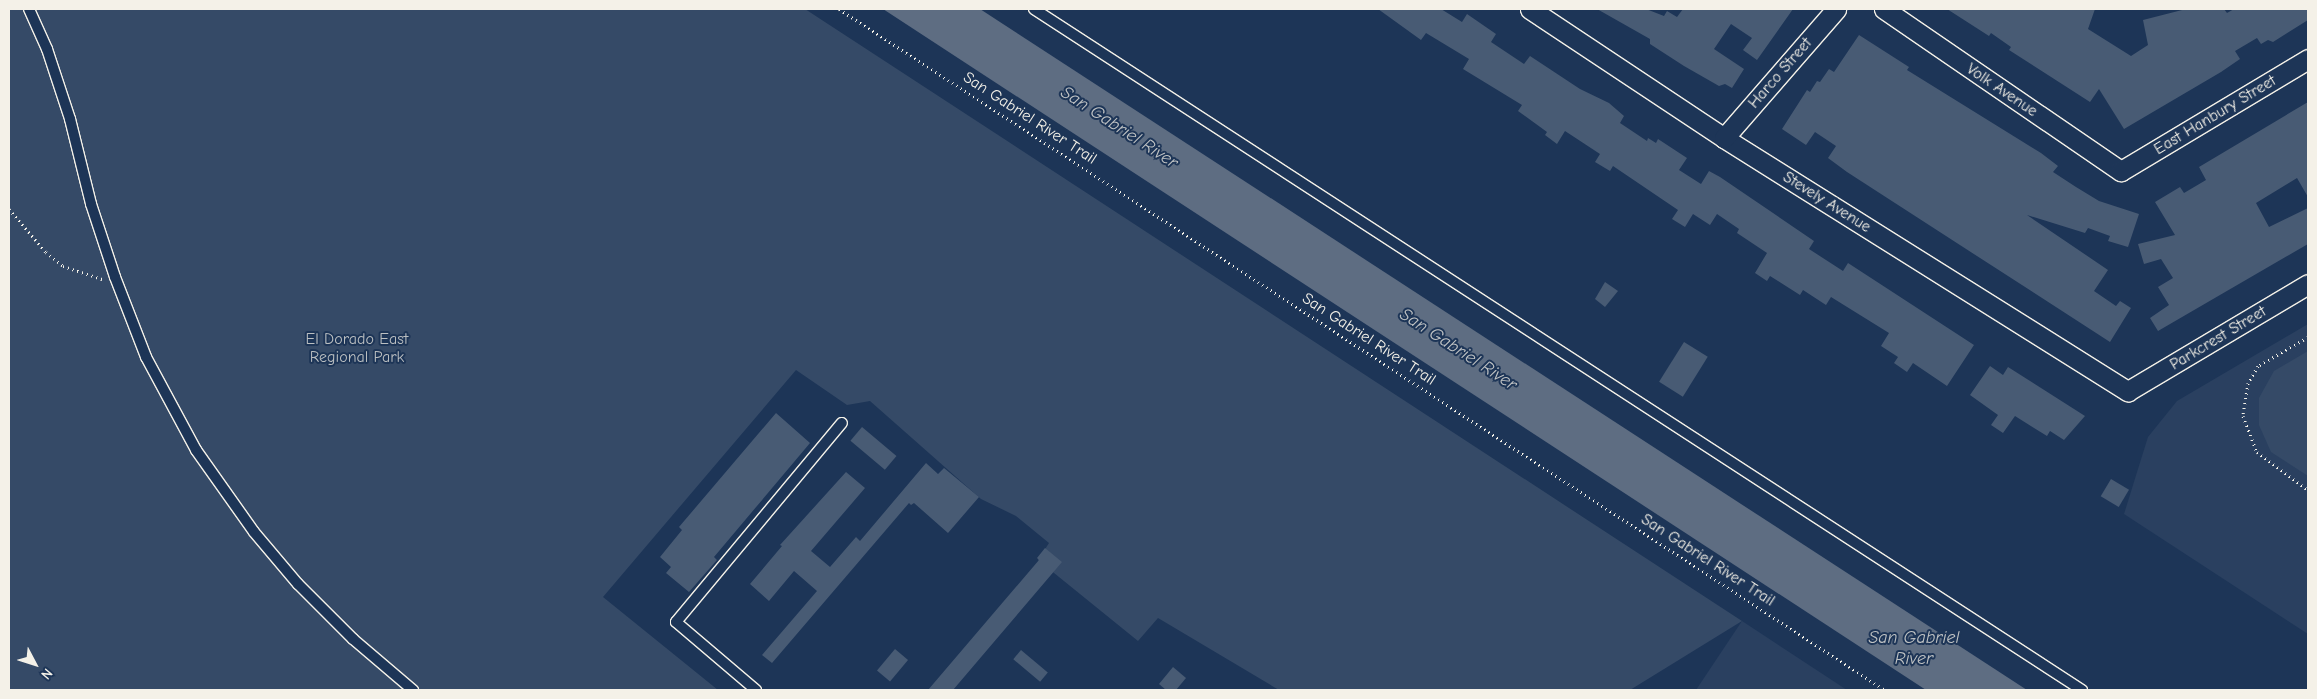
<!DOCTYPE html>
<style>
body{margin:0}
#map{position:relative;width:2317px;height:699px;overflow:hidden;background:#1d3557;font-family:"Comic Neue",sans-serif}
div>[style]{position:absolute}
.built>*{inset:0;background:#2a4060}
.green>*{inset:0;background:#354a67}
.water>*{inset:0;background:#5e6d82}
.building>*{inset:0;background:#485b74;transform-origin:0 0}
.path>*{height:3px;margin-top:-1.5px;transform-origin:0;background:repeating-linear-gradient(90deg,#f4f1e8 0 1px,transparent 0 5px)}
.roads{filter:drop-shadow(1px 0 #f4f1e8) drop-shadow(-1px 0 #f4f1e8) drop-shadow(0 1px #f4f1e8) drop-shadow(0 -1px #f4f1e8)}
.service>*{height:10px;margin:-5px;padding:0 5px;transform-origin:5px;border-radius:5px;background:#1d3557}
.minor>*{height:19px;margin:-9.5px;padding:0 9.5px;transform-origin:9.5px;border-radius:9.5px;background:#1d3557}
span{translate:-50% -50%;white-space:nowrap;text-align:center;line-height:1.15;-webkit-text-stroke:4px #1d3557;paint-order:stroke}
.street-label{font-size:16px;color:#f4f1e8}
.park-label{font-size:16px;color:#bbbfc1}
.water-label{font-size:18px;color:#c0c3c4;font-style:italic}
.frame{position:absolute;inset:0;border:10px solid #f4f1e8;pointer-events:none}
.north{position:absolute;left:10px;top:639px;width:50px;height:50px;-webkit-text-stroke:4px #1d3557;paint-order:stroke;rotate:130deg;font-size:14px;font-weight:700;line-height:20px;text-align:center;color:#f4f1e8}
.north::after{content:'';display:block;margin:auto;width:18px;height:22px;background:#f4f1e8;clip-path:polygon(50% 0,100% 100%,50% 72%,0 100%)}
</style>
<div id="map">
<div class="built">
<div style="clip-path:polygon(2308px 324px,2308px 634px,2124px 514px,2148px 437px,2177px 401px)"></div>
<div style="clip-path:polygon(1742px 621px,1847px 690px,1696px 690px)"></div>
</div>
<div class="green">
<div style="clip-path:polygon(9px 9px,805px 9px,1742px 621px,1630px 690px,1279px 690px,1158px 618px,1138px 641px,1038px 560px,1049px 543px,1016px 516px,981px 499px,870px 401px,847px 405px,796px 370px,603px 597px,718px 690px,9px 690px)"></div>
<div style="clip-path:polygon(2308px 351px,2308px 476px,2271px 452px,2259px 425px,2259px 398px,2274px 371px)"></div>
</div>
<div class="water">
<div style="clip-path:polygon(883px 9px,980px 9px,2027px 690px,1926px 690px)"></div>
</div>
<div class="building">
<div style="clip-path:polygon(1378px 9px,1441px 9px,1462px 22px,1467px 14px,1496px 34px,1491px 42px,1524px 64px,1530px 56px,1580px 89px,1609px 103px,1624px 116px,1620px 123px,1647px 141px,1648px 138px,1656px 143px,1658px 139px,1687px 158px,1679px 170px,1701px 184px,1709px 171px,1720px 177px,1814px 241px,1809px 249px,1843px 271px,1848px 263px,1974px 345px,1947px 386px,1913px 363px,1907px 372px,1894px 363px,1898px 357px,1881px 346px,1889px 333px,1831px 297px,1826px 305px,1803px 290px,1800px 295px,1770px 276px,1767px 281px,1755px 273px,1767px 253px,1737px 233px,1739px 229px,1717px 214px,1710px 225px,1693px 214px,1685px 227px,1672px 219px,1678px 210px,1613px 166px,1610px 171px,1595px 162px,1600px 154px,1565px 131px,1557px 144px,1545px 135px,1547px 132px,1518px 111px,1522px 105px,1463px 69px,1469px 59px,1426px 33px,1421px 40px)"></div>
<div style="clip-path:polygon(1597px 9px,1646px 9px,1664px 16px,1667px 11px,1677px 17px,1683px 9px,1793px 9px,1757px 60px,1743px 50px,1752px 38px,1731px 24px,1714px 49px,1744px 69px,1732px 88px,1725px 84px,1719px 86px,1684px 66px,1650px 44px,1650px 39px)"></div>
<div style="clip-path:polygon(1947px 9px,2095px 9px,2088px 29px,2131px 56px,2148px 45px,2143px 20px,2186px 9px,2224px 9px,2227px 13px,2234px 9px,2308px 9px,2308px 20px,2273px 42px,2268px 40px,2261px 44px,2257px 38px,2235px 51px,2240px 59px,2221px 72px,2124px 129px,2099px 89px,2090px 102px,2009px 50px,2011px 47px,1991px 33px,1989px 36px)"></div>
<div style="clip-path:polygon(1859px 35px,1909px 67px,1907px 70px,2041px 153px,2058px 166px,2053px 172px,2076px 187px,2099px 201px,2139px 214px,2128px 247px,2108px 241px,2110px 236px,2088px 228px,2085px 233px,2027px 215px,2108px 270px,2094px 291px,2116px 306px,2120px 301px,2131px 308px,2110px 342px,1847px 172px,1828px 158px,1836px 146px,1815px 132px,1806px 145px,1782px 129px,1807px 90px,1810px 92px,1817px 81px,1820px 82px,1829px 69px,1834px 72px)"></div>
<div style="clip-path:polygon(2308px 102px,2308px 197px,2297px 178px,2256px 203px,2269px 227px,2308px 208px,2308px 244px,2158px 331px,2150px 318px,2169px 305px,2158px 287px,2173px 278px,2161px 259px,2144px 264px,2138px 244px,2175px 235px,2155px 202px,2180px 187px,2184px 193px,2206px 180px,2199px 167px)"></div>
<div style="clip-path:polygon(1605px 282px,1618px 291px,1605px 307px,1595px 299px)"></div>
<div style="left:1684px;top:342px;width:28px;height:47px;rotate:32deg"></div>
<div style="clip-path:polygon(1990px 366px,2003px 375px,2008px 367px,2085px 416px,2064px 440px,2050px 431px,2047px 436px,2015px 416px,2003px 433px,1991px 425px,1998px 415px,1970px 395px)"></div>
<div style="clip-path:polygon(776px 413px,810px 443px,714px 557px,717px 560px,689px 592px,666px 573px,671px 567px,660px 557px,682px 530px,679px 527px)"></div>
<div style="left:862px;top:427px;width:45px;height:18px;rotate:40deg"></div>
<div style="clip-path:polygon(926px 463px,938px 474px,944px 468px,979px 497px,948px 533px,914px 503px,911px 505px,909px 503px,772px 663px,762px 655px,817px 591px,794px 571px,769px 601px,750px 584px,782px 546px,780px 545px,846px 472px,865px 488px,811px 551px,830px 567px,856px 537px,860px 541px)"></div>
<div style="left:2111px;top:479px;width:21px;height:20px;rotate:31deg"></div>
<div style="clip-path:polygon(1045px 548px,1062px 562px,953px 690px,928px 690px,1039px 560px,1037px 558px)"></div>
<div style="left:895px;top:649px;width:17px;height:28px;rotate:40deg"></div>
<div style="left:1021px;top:650px;width:35px;height:12px;rotate:40deg"></div>
<div style="clip-path:polygon(1173px 667px,1186px 678px,1176px 690px,1166px 690px,1159px 684px)"></div>
</div>
<div class="path">
<div style="left:839px;top:9px;width:1248px;rotate:33.07deg"></div>
<div style="left:9px;top:209px;width:57px;rotate:49.3deg"></div>
<div style="left:46px;top:252px;width:22px;rotate:39deg"></div>
<div style="left:63px;top:266px;width:44px;rotate:18.4deg"></div>
<div style="left:2308px;top:337px;width:58px;rotate:149.9deg"></div>
<div style="left:2258px;top:366px;width:20px;rotate:120deg"></div>
<div style="left:2248px;top:383px;width:33px;rotate:99deg"></div>
<div style="left:2243px;top:416px;width:39px;rotate:69deg"></div>
<div style="left:2257px;top:452px;width:64px;rotate:36.7deg"></div>
</div>
<div class="roads">
<div class="service">
<div style="left:29px;top:9px;width:44px;rotate:65.8deg"></div>
<div style="left:47px;top:49px;width:74px;rotate:71.8deg"></div>
<div style="left:70px;top:119px;width:88px;rotate:76.1deg"></div>
<div style="left:91px;top:204px;width:77px;rotate:71.8deg"></div>
<div style="left:115px;top:277px;width:86px;rotate:68.8deg"></div>
<div style="left:146px;top:357px;width:106px;rotate:61.7deg"></div>
<div style="left:196px;top:450px;width:100px;rotate:54.7deg"></div>
<div style="left:254px;top:532px;width:68px;rotate:49.8deg"></div>
<div style="left:298px;top:584px;width:78px;rotate:45deg"></div>
<div style="left:353px;top:639px;width:79px;rotate:40.4deg"></div>
<div style="left:1034px;top:9px;width:1250px;rotate:33.02deg"></div>
<div style="left:756px;top:690px;width:105px;rotate:-139.6deg"></div>
<div style="left:676px;top:622px;width:259px;rotate:-50.2deg"></div>
</div>
<div class="minor">
<div style="left:1530px;top:9px;width:233px;rotate:33.6deg"></div>
<div style="left:1724px;top:138px;width:477px;rotate:32.1deg"></div>
<div style="left:2128px;top:391px;width:209px;rotate:-30.7deg"></div>
<div style="left:1884px;top:9px;width:287px;rotate:34.4deg"></div>
<div style="left:2121px;top:171px;width:218px;rotate:-30.9deg"></div>
<div style="left:1724px;top:138px;width:171px;rotate:-49deg"></div>
</div>
</div>
<div class="street-label">
<span style="left:1780px;top:73px;rotate:-49deg">Harco Street</span>
<span style="left:2002px;top:90px;rotate:34deg">Volk Avenue</span>
<span style="left:2215px;top:115px;rotate:-31deg">East Hanbury Street</span>
<span style="left:1030px;top:118px;rotate:33deg">San Gabriel River Trail</span>
<span style="left:1827px;top:202px;rotate:32deg">Stevely Avenue</span>
<span style="left:2218px;top:338px;rotate:-31deg">Parkcrest Street</span>
<span style="left:1369px;top:339px;rotate:33deg">San Gabriel River Trail</span>
<span style="left:1708px;top:560px;rotate:33deg">San Gabriel River Trail</span>
</div>
<div class="park-label">
<span style="left:357px;top:348px">El Dorado East<br>Regional Park</span>
</div>
<div class="water-label">
<span style="left:1119px;top:128px;rotate:33deg">San Gabriel River</span>
<span style="left:1458px;top:350px;rotate:33deg">San Gabriel River</span>
<span style="left:1914px;top:649px">San Gabriel<br>River</span>
</div>
<div class="frame"></div>
<div class="north">N</div>
</div>
